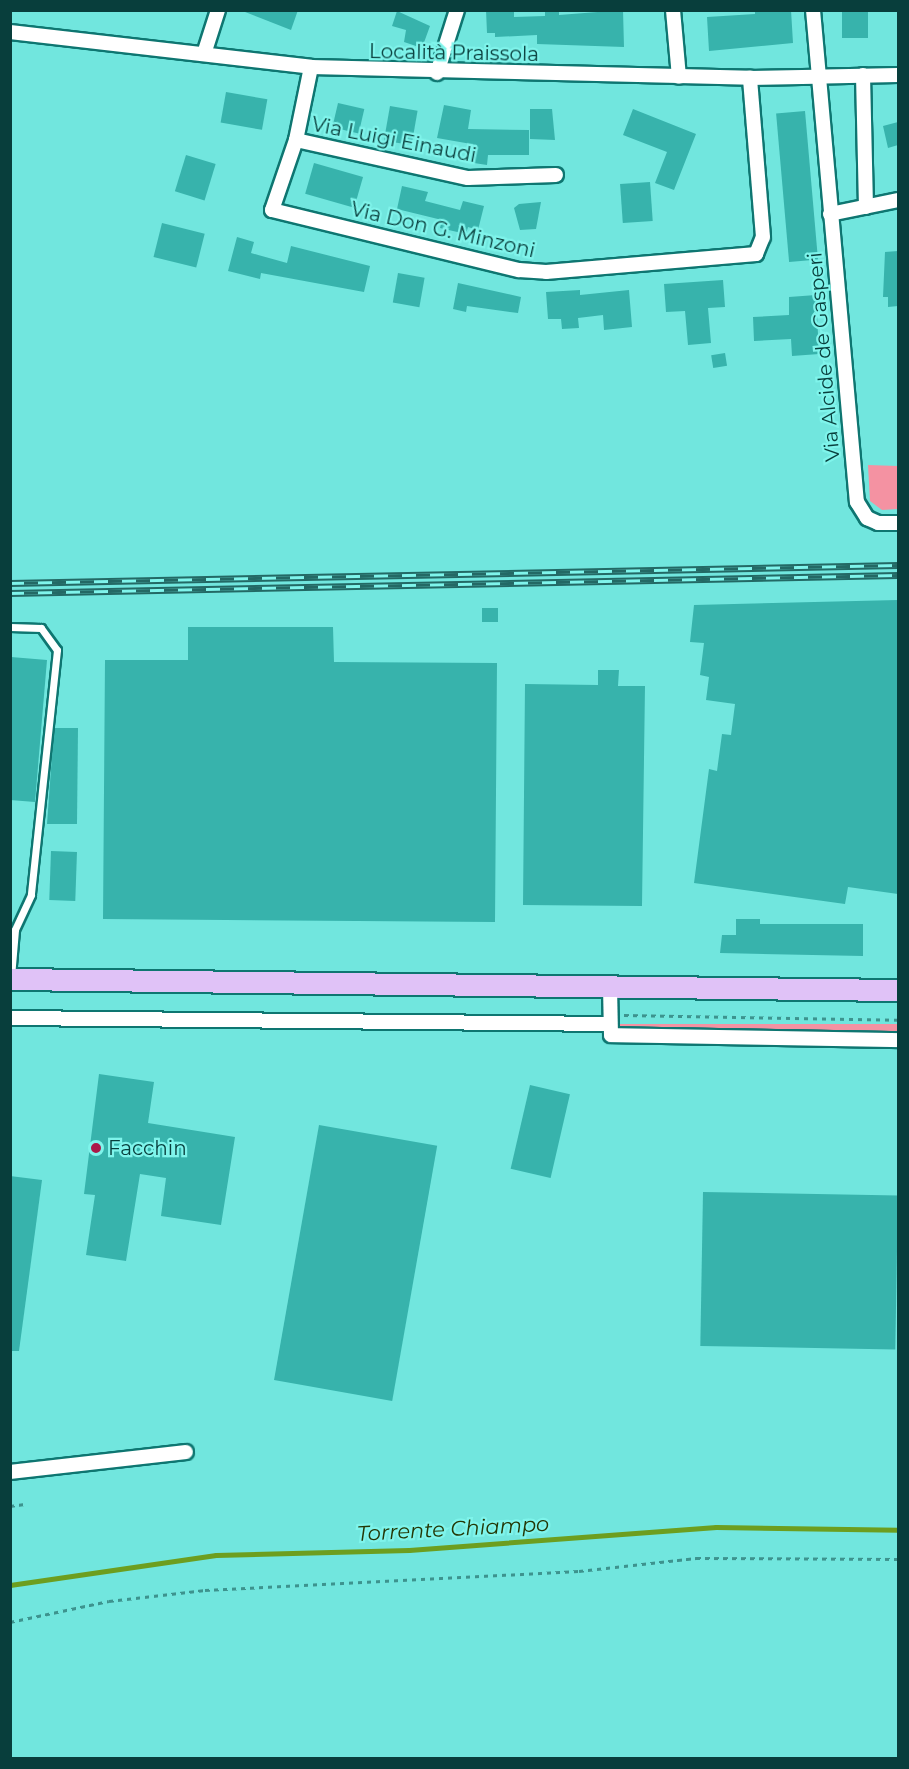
<!DOCTYPE html>
<meta charset="utf-8">
<style>
body{margin:0}
#map{position:relative;width:909px;height:1769px;overflow:hidden;background:#71e6de;font-family:Montserrat,sans-serif}
div>[style]{position:absolute}
.green>*{inset:0;background:#f492a2}
.stream>*{height:5px;margin:-2.5px;padding:0 2.5px;transform-origin:2.5px;border-radius:2.5px;background:#6d9e1f}
.building>*{inset:0;background:#37b3ac;transform-origin:0 0}
.path>*{height:3px;margin-top:-1.5px;transform-origin:0;background:repeating-linear-gradient(90deg,#3d938e 0 4.5px,transparent 0 9px)}
.roads{filter:drop-shadow(2px 0 #0e7671) drop-shadow(-2px 0 #0e7671) drop-shadow(0 2px #0e7671) drop-shadow(0 -2px #0e7671)}
.service>*{height:7px;margin:-3.5px;padding:0 3.5px;transform-origin:3.5px;border-radius:3.5px;background:#fff}
.minor>*{height:14px;margin:-7px;padding:0 7px;transform-origin:7px;border-radius:7px;background:#fff}
.primary>*{height:21px;margin:-10.5px;padding:0 10.5px;transform-origin:10.5px;border-radius:10.5px;background:#e0c2f7}
.rail>*{height:7px;margin-top:-3.5px;transform-origin:0;background:repeating-linear-gradient(90deg,#7ff4eb 0 14px,#236965 0 28px);box-sizing:border-box;border-block:2px solid #236965}
.dots>*{width:16px;height:16px;translate:-50% -50%;box-sizing:border-box;border:3px solid #7ff4eb;border-radius:50%}
span{translate:-50% -50%;white-space:nowrap;text-align:center;line-height:1.15;-webkit-text-stroke:4.5px #7ff4eb;paint-order:stroke}
.street-label{font-size:20px;color:#083e3c}
.poi-label{font-size:20px;color:#083e3c}
.left{translate:0 -50%;text-align:left}
.water-label{font-size:21px;color:#243706;font-style:italic}
.frame{position:absolute;inset:0;border:12px solid #083e3c;pointer-events:none}
</style>
<div id="map">
<div class="green">
<div style="clip-path:polygon(868px 465px,898px 466px,898px 509px,882px 510px,870px 501px)"></div>
<div style="clip-path:polygon(609px 1024px,898px 1024px,898px 1040px,611px 1035px)"></div>
</div>
<div class="stream">
<div style="left:10px;top:1585px;width:208px;rotate:-8.3deg"></div>
<div style="left:216px;top:1555px;width:193px;rotate:-1.5deg"></div>
<div style="left:409px;top:1550px;width:308px;rotate:-4.3deg"></div>
<div style="left:716px;top:1527px;width:182px;rotate:0.9deg"></div>
</div>
<div class="building">
<div style="clip-path:polygon(240px 10px,298px 10px,291px 30px)"></div>
<div style="clip-path:polygon(486px 10px,514px 10px,514px 17px,545px 16px,545px 10px,559px 10px,559px 15px,623px 10px,624px 47px,537px 44px,537px 35px,495px 37px,495px 33px,487px 33px)"></div>
<div style="clip-path:polygon(755px 10px,791px 10px,793px 43px,709px 51px,707px 17px,755px 14px)"></div>
<div style="left:842px;top:10px;width:26px;height:28px"></div>
<div style="clip-path:polygon(397px 11px,430px 26px,422px 48px,404px 42px,406px 30px,392px 26px)"></div>
<div style="left:226px;top:92px;width:42px;height:31px;rotate:10deg"></div>
<div style="left:338px;top:103px;width:27px;height:25px;rotate:13deg"></div>
<div style="clip-path:polygon(444px 105px,471px 110px,468px 129px,529px 130px,529px 155px,488px 155px,487px 165px,474px 163px,477px 145px,437px 138px)"></div>
<div style="left:390px;top:106px;width:28px;height:35px;rotate:10deg"></div>
<div style="clip-path:polygon(530px 109px,552px 109px,555px 140px,530px 139px)"></div>
<div style="clip-path:polygon(633px 109px,696px 134px,674px 190px,655px 183px,667px 152px,623px 135px)"></div>
<div style="left:805px;top:111px;width:149px;height:29px;rotate:85deg"></div>
<div style="clip-path:polygon(898px 122px,898px 145px,888px 148px,883px 126px)"></div>
<div style="left:186px;top:155px;width:31px;height:38px;rotate:17deg"></div>
<div style="left:314px;top:163px;width:51px;height:32px;rotate:16deg"></div>
<div style="left:650px;top:182px;width:39px;height:30px;rotate:86deg"></div>
<div style="clip-path:polygon(402px 186px,428px 192px,425px 201px,460px 210px,463px 201px,484px 206px,478px 230px,468px 227px,466px 234px,440px 228px,442px 220px,397px 209px)"></div>
<div style="clip-path:polygon(541px 202px,536px 229px,520px 230px,514px 208px,519px 204px)"></div>
<div style="left:162px;top:223px;width:44px;height:35px;rotate:14deg"></div>
<div style="clip-path:polygon(237px 237px,254px 242px,251px 253px,287px 263px,291px 246px,370px 266px,364px 292px,261px 273px,260px 279px,228px 271px)"></div>
<div style="clip-path:polygon(898px 251px,898px 306px,888px 307px,888px 297px,883px 297px,885px 252px)"></div>
<div style="left:398px;top:273px;width:27px;height:30px;rotate:10deg"></div>
<div style="clip-path:polygon(723px 280px,725px 307px,708px 308px,711px 343px,688px 345px,685px 311px,666px 312px,664px 284px)"></div>
<div style="clip-path:polygon(458px 283px,521px 297px,518px 313px,467px 306px,466px 312px,453px 309px)"></div>
<div style="clip-path:polygon(580px 290px,580px 295px,629px 290px,632px 327px,604px 330px,603px 315px,578px 318px,579px 328px,562px 329px,561px 319px,548px 319px,546px 292px)"></div>
<div style="clip-path:polygon(816px 295px,819px 354px,792px 356px,791px 339px,754px 341px,753px 317px,789px 315px,789px 297px)"></div>
<div style="left:725px;top:353px;width:13px;height:14px;rotate:81deg"></div>
<div style="clip-path:polygon(898px 600px,898px 894px,848px 887px,845px 904px,694px 883px,709px 769px,717px 771px,722px 734px,731px 735px,735px 704px,706px 700px,709px 677px,700px 675px,704px 643px,690px 642px,694px 605px)"></div>
<div style="left:482px;top:608px;width:16px;height:14px"></div>
<div style="clip-path:polygon(188px 627px,333px 627px,334px 662px,497px 663px,495px 922px,103px 919px,105px 660px,188px 660px)"></div>
<div style="clip-path:polygon(11px 657px,47px 660px,35px 802px,10px 800px)"></div>
<div style="clip-path:polygon(598px 670px,619px 670px,618px 686px,645px 686px,642px 906px,523px 905px,525px 684px,598px 685px)"></div>
<div style="clip-path:polygon(54px 728px,78px 728px,77px 824px,47px 824px)"></div>
<div style="left:51px;top:851px;width:26px;height:49px;rotate:2deg"></div>
<div style="clip-path:polygon(736px 919px,760px 919px,760px 924px,863px 924px,863px 956px,720px 953px,722px 935px,736px 935px)"></div>
<div style="clip-path:polygon(99px 1074px,154px 1082px,148px 1123px,235px 1137px,221px 1225px,161px 1216px,166px 1178px,140px 1174px,126px 1261px,86px 1255px,95px 1195px,84px 1194px)"></div>
<div style="left:530px;top:1085px;width:41px;height:86px;rotate:13deg"></div>
<div style="left:319px;top:1125px;width:120px;height:259px;rotate:10deg"></div>
<div style="clip-path:polygon(10px 1176px,42px 1180px,19px 1351px,10px 1351px)"></div>
<div style="left:703px;top:1192px;width:195px;height:154px;rotate:1deg"></div>
</div>
<div class="path">
<div style="left:624px;top:1015px;width:274px;rotate:1deg"></div>
<div style="left:10px;top:1506px;width:15px;rotate:-8deg"></div>
<div style="left:10px;top:1622px;width:101px;rotate:-12deg"></div>
<div style="left:109px;top:1601px;width:97px;rotate:-6.5deg"></div>
<div style="left:205px;top:1590px;width:374px;rotate:-2.9deg"></div>
<div style="left:579px;top:1571px;width:118px;rotate:-6.3deg"></div>
<div style="left:696px;top:1558px;width:202px;rotate:0.3deg"></div>
</div>
<div class="roads">
<div class="service">
<div style="left:10px;top:627px;width:31px;rotate:2deg"></div>
<div style="left:41px;top:628px;width:27px;rotate:54deg"></div>
<div style="left:57px;top:650px;width:246px;rotate:96.1deg"></div>
<div style="left:31px;top:895px;width:38px;rotate:115deg"></div>
<div style="left:15px;top:930px;width:47px;rotate:94.9deg"></div>
</div>
<div class="minor">
<div style="left:673px;top:10px;width:67px;rotate:84.9deg"></div>
<div style="left:813px;top:10px;width:494px;rotate:84.9deg"></div>
<div style="left:857px;top:502px;width:19px;rotate:58deg"></div>
<div style="left:867px;top:518px;width:12px;rotate:24deg"></div>
<div style="left:878px;top:523px;width:20px"></div>
<div style="left:10px;top:32px;width:303px;rotate:6.6deg"></div>
<div style="left:311px;top:67px;width:439px;rotate:1.4deg"></div>
<div style="left:750px;top:78px;width:148px;rotate:-1.2deg"></div>
<div style="left:204px;top:54px;width:46px;rotate:-72.3deg"></div>
<div style="left:311px;top:67px;width:75px;rotate:101.6deg"></div>
<div style="left:296px;top:140px;width:74px;rotate:108.9deg"></div>
<div style="left:272px;top:210px;width:254px;rotate:13.7deg"></div>
<div style="left:519px;top:270px;width:27px;rotate:4deg"></div>
<div style="left:546px;top:272px;width:211px;rotate:-4.9deg"></div>
<div style="left:756px;top:254px;width:18px;rotate:-68deg"></div>
<div style="left:763px;top:237px;width:160px;rotate:-94.7deg"></div>
<div style="left:437px;top:73px;width:66px;rotate:-72.4deg"></div>
<div style="left:863px;top:75px;width:132px;rotate:88.7deg"></div>
<div style="left:296px;top:140px;width:176px;rotate:12.5deg"></div>
<div style="left:468px;top:178px;width:88px;rotate:-2deg"></div>
<div style="left:830px;top:214px;width:69px;rotate:-11.6deg"></div>
<div style="left:610px;top:987px;width:48px;rotate:88.8deg"></div>
<div style="left:611px;top:1035px;width:287px;rotate:1deg"></div>
<div style="left:10px;top:1018px;width:599px;rotate:0.57deg"></div>
<div style="left:10px;top:1472px;width:177px;rotate:-6.5deg"></div>
</div>
<div class="primary">
<div style="left:10px;top:979px;width:888px;rotate:0.71deg"></div>
</div>
</div>
<div class="rail">
<div style="left:10px;top:583px;width:888px;rotate:-1.16deg"></div>
<div style="left:10px;top:593px;width:888px;rotate:-1.16deg"></div>
</div>
<div class="dots">
<div style="left:96px;top:1148px;background:#ab1848"></div>
</div>
<div class="street-label">
<span style="left:454px;top:53px;rotate:1deg">Località Praissola</span>
<span style="left:394px;top:140px;rotate:11deg">Via Luigi Einaudi</span>
<span style="left:443px;top:230px;rotate:13deg">Via Don G. Minzoni</span>
<span style="left:824px;top:357px;rotate:-95deg">Via Alcide de Gasperi</span>
</div>
<div class="poi-label">
<span class="left" style="left:108px;top:1148px">Facchin</span>
</div>
<div class="water-label">
<span style="left:453px;top:1529px;rotate:-3deg">Torrente Chiampo</span>
</div>
<div class="frame"></div>
</div>
